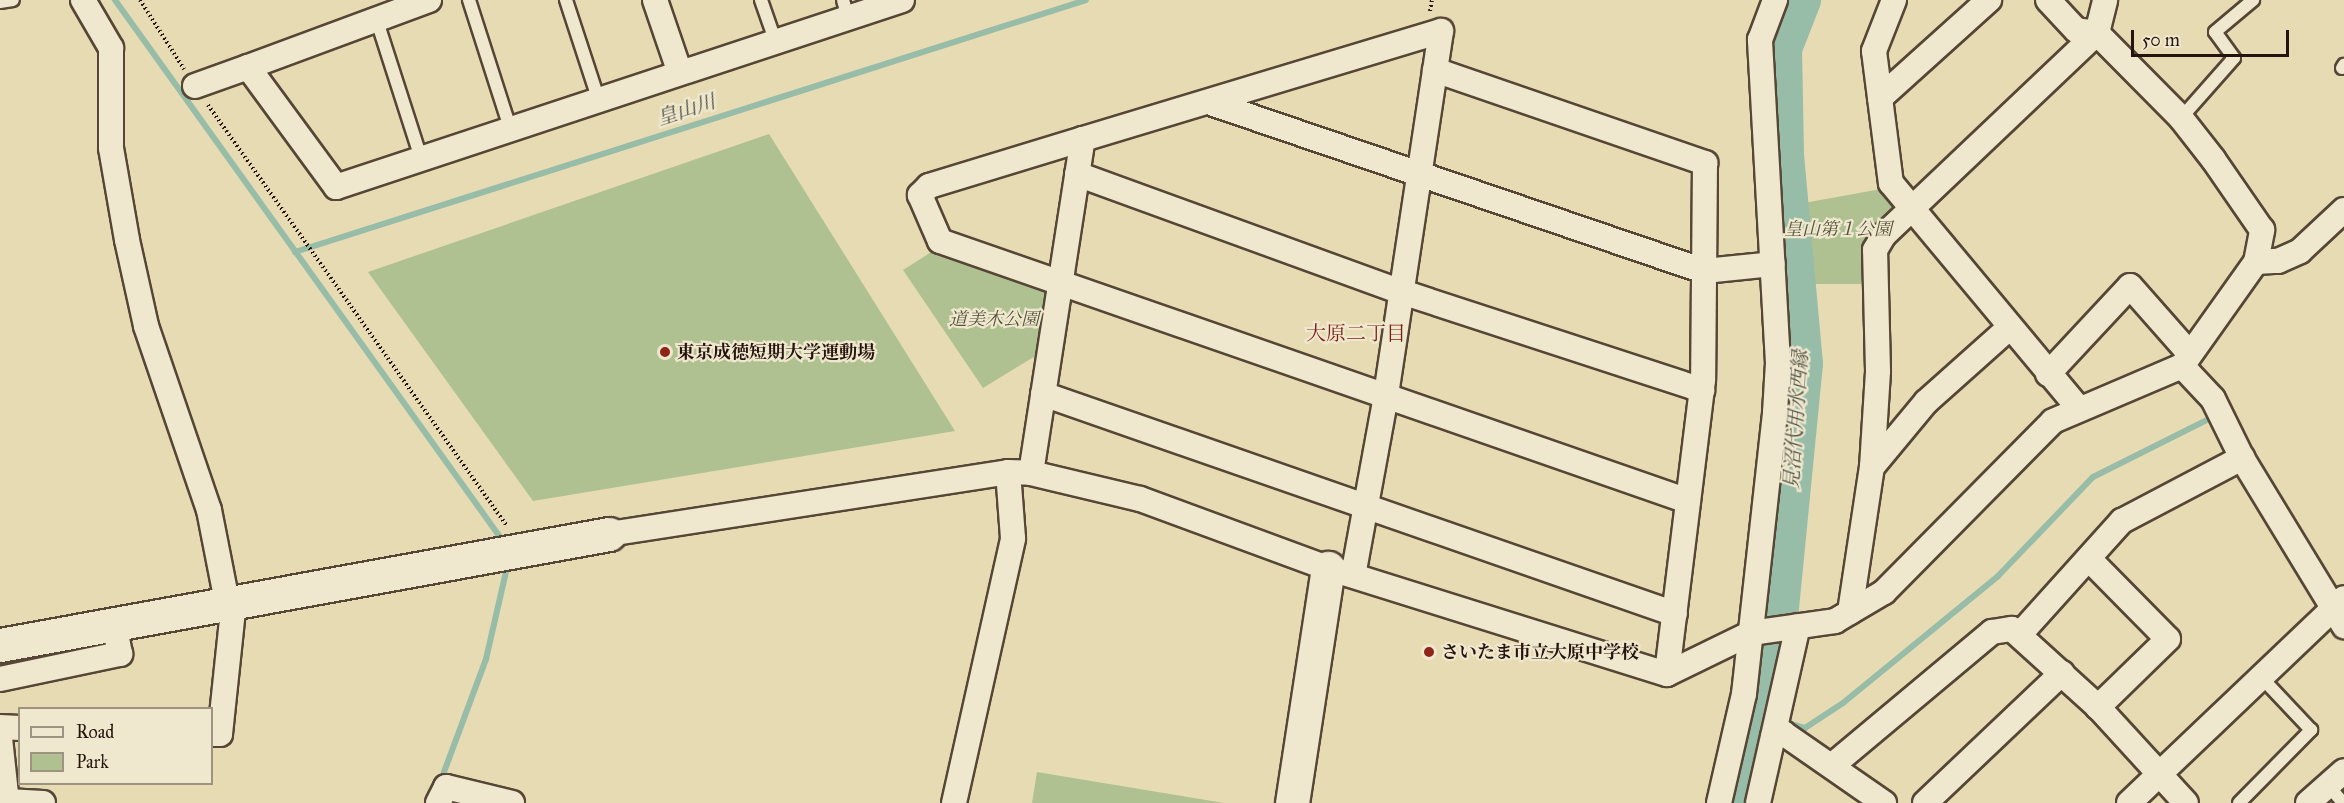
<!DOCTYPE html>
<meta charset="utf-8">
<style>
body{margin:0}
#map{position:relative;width:2344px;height:803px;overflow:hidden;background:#e6dbb3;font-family:"IM FELL Great Primer","Noto Serif JP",serif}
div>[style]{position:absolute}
.green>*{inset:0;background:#afc191}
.stream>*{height:6px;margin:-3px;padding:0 3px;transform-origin:3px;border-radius:3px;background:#97bca7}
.river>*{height:38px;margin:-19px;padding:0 19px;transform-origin:19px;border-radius:19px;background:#97bca7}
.path>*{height:4px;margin-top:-2px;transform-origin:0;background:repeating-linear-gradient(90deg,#25140d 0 1.5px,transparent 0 4.5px)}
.roads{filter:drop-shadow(2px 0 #554636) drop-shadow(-2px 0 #554636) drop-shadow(0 2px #554636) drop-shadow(0 -2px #554636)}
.lane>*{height:12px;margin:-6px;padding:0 6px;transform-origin:6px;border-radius:6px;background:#efe8ce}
.street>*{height:24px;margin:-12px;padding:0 12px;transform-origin:12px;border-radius:12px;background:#efe8ce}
.secondary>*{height:33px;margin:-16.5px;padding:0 16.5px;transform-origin:16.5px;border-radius:16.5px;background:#efe8ce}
.dots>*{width:16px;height:16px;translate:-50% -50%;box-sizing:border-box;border:3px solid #efe8ce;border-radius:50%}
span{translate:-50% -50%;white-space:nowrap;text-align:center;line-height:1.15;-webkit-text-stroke:4.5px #efe8ce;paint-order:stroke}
.park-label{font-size:18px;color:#55513b;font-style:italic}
.poi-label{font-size:18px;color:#25140d;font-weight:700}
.left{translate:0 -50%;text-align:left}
.water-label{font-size:20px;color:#4d4f43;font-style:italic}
.neighbourhood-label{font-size:20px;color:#7a1f14}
.legend{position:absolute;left:18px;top:707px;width:195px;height:78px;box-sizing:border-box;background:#efe8ce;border:2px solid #9e9381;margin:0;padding:8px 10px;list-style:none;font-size:18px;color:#25140d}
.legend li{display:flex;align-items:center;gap:12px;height:30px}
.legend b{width:30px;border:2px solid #9e9381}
.scale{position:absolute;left:2131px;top:30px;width:158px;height:27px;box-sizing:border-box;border:3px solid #25140d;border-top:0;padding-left:8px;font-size:18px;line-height:21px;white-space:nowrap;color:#25140d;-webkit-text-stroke:4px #efe8ce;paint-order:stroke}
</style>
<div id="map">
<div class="green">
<div style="clip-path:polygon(769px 134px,955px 431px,533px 501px,368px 272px)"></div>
<div style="clip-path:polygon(1881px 189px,1892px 203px,1891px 212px,1866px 238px,1861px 284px,1815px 284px,1804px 203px)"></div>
<div style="clip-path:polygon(936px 249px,1047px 287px,1037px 355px,983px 388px,903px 270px)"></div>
<div style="clip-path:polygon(1037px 772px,1224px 803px,1032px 803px)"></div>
</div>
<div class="stream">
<div style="left:115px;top:0;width:669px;rotate:54.36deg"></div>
<div style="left:295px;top:252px;width:830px;rotate:-17.67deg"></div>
<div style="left:1785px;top:722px;width:21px;rotate:17deg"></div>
<div style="left:1805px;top:728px;width:45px;rotate:-33.3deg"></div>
<div style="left:1843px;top:703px;width:200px;rotate:-39.3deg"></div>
<div style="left:1998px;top:576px;width:137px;rotate:-46.2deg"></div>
<div style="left:2093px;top:477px;width:132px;rotate:-26.6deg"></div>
<div style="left:446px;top:782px;width:10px;rotate:-101deg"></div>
<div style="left:444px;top:772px;width:121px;rotate:-69.6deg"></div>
<div style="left:486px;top:659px;width:98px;rotate:-77.1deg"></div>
</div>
<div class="river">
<div style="left:1739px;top:803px;width:148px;rotate:-76deg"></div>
<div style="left:1775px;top:659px;width:296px;rotate:-84.4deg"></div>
<div style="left:1804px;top:364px;width:211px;rotate:-95.2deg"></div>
<div style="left:1785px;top:154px;width:105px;rotate:-91.1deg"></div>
<div style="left:1783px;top:49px;width:53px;rotate:-68.8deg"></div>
</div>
<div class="path">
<div style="left:140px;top:0;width:82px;rotate:57.5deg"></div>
<div style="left:1430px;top:11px;width:11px;rotate:-80deg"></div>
<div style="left:208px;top:105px;width:516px;rotate:54.62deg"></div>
</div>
<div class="roads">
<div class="lane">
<div style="left:469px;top:0;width:134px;rotate:72.2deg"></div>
<div style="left:566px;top:0;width:103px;rotate:71.9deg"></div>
<div style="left:761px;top:0;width:42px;rotate:70.7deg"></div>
<div style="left:843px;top:0;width:18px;rotate:74deg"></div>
<div style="left:0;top:2px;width:13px;rotate:-9deg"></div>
<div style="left:377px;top:21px;width:144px;rotate:72.2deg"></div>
<div style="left:2342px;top:68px;width:4px;rotate:-56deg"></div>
<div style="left:2181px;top:118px;width:80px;rotate:-48.5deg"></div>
<div style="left:2234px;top:58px;width:32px;rotate:-126deg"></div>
<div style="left:2215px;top:32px;width:50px;rotate:-40.1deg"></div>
<div style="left:2328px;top:785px;width:23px;rotate:50deg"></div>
<div style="left:2239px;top:803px;width:103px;rotate:-45.4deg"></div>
<div style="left:2311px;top:730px;width:73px;rotate:-133.3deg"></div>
</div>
<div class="street">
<div style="left:83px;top:0;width:56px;rotate:59.7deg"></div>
<div style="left:111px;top:48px;width:100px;rotate:90deg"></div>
<div style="left:111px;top:148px;width:93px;rotate:80.1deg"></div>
<div style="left:127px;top:240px;width:88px;rotate:77.5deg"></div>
<div style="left:146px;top:326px;width:194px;rotate:71.1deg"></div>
<div style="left:209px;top:510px;width:94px;rotate:78.9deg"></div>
<div style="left:655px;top:0;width:74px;rotate:71.1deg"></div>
<div style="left:1894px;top:0;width:55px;rotate:111.4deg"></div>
<div style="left:1874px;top:51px;width:133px;rotate:82.7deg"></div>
<div style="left:1891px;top:183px;width:294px;rotate:50.2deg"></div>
<div style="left:248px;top:67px;width:193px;rotate:-20.3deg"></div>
<div style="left:1435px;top:70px;width:286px;rotate:19deg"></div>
<div style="left:1705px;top:163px;width:217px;rotate:90.5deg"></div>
<div style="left:1703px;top:380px;width:296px;rotate:97deg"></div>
<div style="left:195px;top:86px;width:56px;rotate:-19.7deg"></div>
<div style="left:248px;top:67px;width:149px;rotate:53.7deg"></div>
<div style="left:336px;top:187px;width:596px;rotate:-18.28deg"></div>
<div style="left:1880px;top:98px;width:147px;rotate:-42deg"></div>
<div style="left:1211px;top:103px;width:521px;rotate:18.82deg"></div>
<div style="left:1704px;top:271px;width:69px;rotate:-5.8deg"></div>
<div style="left:1083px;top:139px;width:161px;rotate:163deg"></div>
<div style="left:929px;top:186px;width:13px;rotate:135deg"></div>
<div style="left:920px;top:195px;width:50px;rotate:66.5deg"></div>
<div style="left:940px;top:241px;width:792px;rotate:19.17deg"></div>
<div style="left:1077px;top:174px;width:346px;rotate:20deg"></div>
<div style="left:1402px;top:292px;width:316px;rotate:18.1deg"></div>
<div style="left:2256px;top:262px;width:22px;rotate:-3deg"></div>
<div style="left:2278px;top:261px;width:24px;rotate:-24deg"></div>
<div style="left:2300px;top:251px;width:60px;rotate:-43deg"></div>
<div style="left:2182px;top:366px;width:45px;rotate:46.8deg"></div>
<div style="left:2213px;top:399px;width:66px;rotate:63.8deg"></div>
<div style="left:2242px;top:458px;width:197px;rotate:58.7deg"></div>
<div style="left:2048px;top:374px;width:120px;rotate:-47deg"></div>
<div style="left:2130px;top:286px;width:89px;rotate:48.6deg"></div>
<div style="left:1043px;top:394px;width:669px;rotate:19.19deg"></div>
<div style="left:1872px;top:467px;width:85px;rotate:-50.3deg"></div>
<div style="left:1926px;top:402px;width:110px;rotate:-41.7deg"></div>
<div style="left:1031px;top:473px;width:338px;rotate:-81.2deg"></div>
<div style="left:1083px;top:139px;width:374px;rotate:-16.8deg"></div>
<div style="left:1441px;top:31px;width:369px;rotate:98.6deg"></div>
<div style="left:1386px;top:396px;width:182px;rotate:100.4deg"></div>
<div style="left:609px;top:534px;width:404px;rotate:-8.8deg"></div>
<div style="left:1008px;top:472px;width:23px;rotate:2deg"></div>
<div style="left:1031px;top:473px;width:112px;rotate:13.4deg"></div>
<div style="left:1140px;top:499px;width:200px;rotate:20.2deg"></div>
<div style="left:1328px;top:568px;width:355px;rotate:17.4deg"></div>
<div style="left:1667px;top:674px;width:93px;rotate:-26deg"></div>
<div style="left:1751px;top:633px;width:85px;rotate:-8.1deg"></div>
<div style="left:1835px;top:621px;width:57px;rotate:-30.6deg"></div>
<div style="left:1884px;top:592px;width:240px;rotate:-45.3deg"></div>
<div style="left:2053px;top:421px;width:140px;rotate:-23.1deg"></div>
<div style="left:2182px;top:366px;width:128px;rotate:-54.6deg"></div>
<div style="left:2256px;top:262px;width:33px;rotate:-79deg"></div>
<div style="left:2262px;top:230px;width:86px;rotate:-124.6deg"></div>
<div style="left:2213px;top:159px;width:52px;rotate:-128deg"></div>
<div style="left:2181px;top:118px;width:120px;rotate:-134.7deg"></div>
<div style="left:2097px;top:33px;width:34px;rotate:-76deg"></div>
<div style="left:2089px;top:559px;width:112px;rotate:45.4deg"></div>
<div style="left:2168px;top:639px;width:98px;rotate:135.8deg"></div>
<div style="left:1850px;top:612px;width:147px;rotate:-81.4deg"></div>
<div style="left:1872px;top:467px;width:96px;rotate:-86.4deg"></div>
<div style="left:1878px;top:371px;width:121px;rotate:-91.4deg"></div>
<div style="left:1875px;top:250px;width:17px;rotate:-59deg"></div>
<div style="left:1884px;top:235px;width:294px;rotate:-43.5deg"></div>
<div style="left:2097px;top:33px;width:21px;rotate:-172deg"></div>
<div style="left:2076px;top:30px;width:41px;rotate:-133deg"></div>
<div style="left:2021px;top:633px;width:151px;rotate:-48deg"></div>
<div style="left:2122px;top:521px;width:136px;rotate:-27.7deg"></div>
<div style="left:0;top:679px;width:123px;rotate:-11.8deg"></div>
<div style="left:120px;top:654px;width:32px;rotate:-101deg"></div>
<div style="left:0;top:727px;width:20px;rotate:3deg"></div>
<div style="left:212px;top:734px;width:8px"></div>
<div style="left:220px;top:734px;width:135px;rotate:-84deg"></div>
<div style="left:1773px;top:737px;width:11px;rotate:-22deg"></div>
<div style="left:1783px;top:733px;width:123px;rotate:34.7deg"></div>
<div style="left:0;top:738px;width:65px;rotate:83.9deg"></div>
<div style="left:1834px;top:764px;width:206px;rotate:-39.9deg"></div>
<div style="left:1992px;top:632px;width:20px;rotate:-9deg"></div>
<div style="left:2012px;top:629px;width:116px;rotate:42.2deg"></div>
<div style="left:2098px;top:707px;width:130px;rotate:47.5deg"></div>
<div style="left:7px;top:801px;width:36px;rotate:3deg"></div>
<div style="left:438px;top:803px;width:18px;rotate:-63deg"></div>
<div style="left:446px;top:787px;width:68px;rotate:13.6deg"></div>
<div style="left:954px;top:803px;width:271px;rotate:-77.4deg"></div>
<div style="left:1013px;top:538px;width:66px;rotate:-94.3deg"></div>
<div style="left:1719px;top:803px;width:112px;rotate:-77.1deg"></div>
<div style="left:1744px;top:694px;width:283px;rotate:-83.7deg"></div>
<div style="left:1775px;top:413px;width:50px;rotate:-86.6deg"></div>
<div style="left:1778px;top:363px;width:324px;rotate:-93.2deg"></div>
<div style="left:1760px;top:40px;width:43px;rotate:-69.4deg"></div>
<div style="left:1758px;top:803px;width:181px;rotate:-77.3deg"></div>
<div style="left:1925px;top:803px;width:189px;rotate:-43.5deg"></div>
<div style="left:2129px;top:803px;width:297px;rotate:-43.6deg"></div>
<div style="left:2308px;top:803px;width:48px;rotate:-41.6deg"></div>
</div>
<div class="secondary">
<div style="left:0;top:645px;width:619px;rotate:-10.33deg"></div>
<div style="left:1292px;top:803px;width:238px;rotate:-81.3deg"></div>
</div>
</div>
<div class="dots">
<div style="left:665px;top:352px;background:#8f2418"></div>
<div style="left:1429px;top:652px;background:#8f2418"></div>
</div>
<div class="park-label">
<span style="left:1838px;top:229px">皇山第１公園</span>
<span style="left:994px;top:319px">道美木公園</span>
</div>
<div class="poi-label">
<span class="left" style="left:677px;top:352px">東京成徳短期大学運動場</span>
<span class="left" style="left:1441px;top:652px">さいたま市立大原中学校</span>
</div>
<div class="water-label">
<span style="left:686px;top:110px;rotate:-18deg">皇山川</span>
<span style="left:1796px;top:420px;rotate:-86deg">見沼代用水西縁</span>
</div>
<div class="neighbourhood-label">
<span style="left:1356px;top:333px">大原二丁目</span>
</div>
<ul class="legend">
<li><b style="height:8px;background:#efe8ce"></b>Road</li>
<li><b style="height:16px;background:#afc191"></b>Park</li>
</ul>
<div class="scale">50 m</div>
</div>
